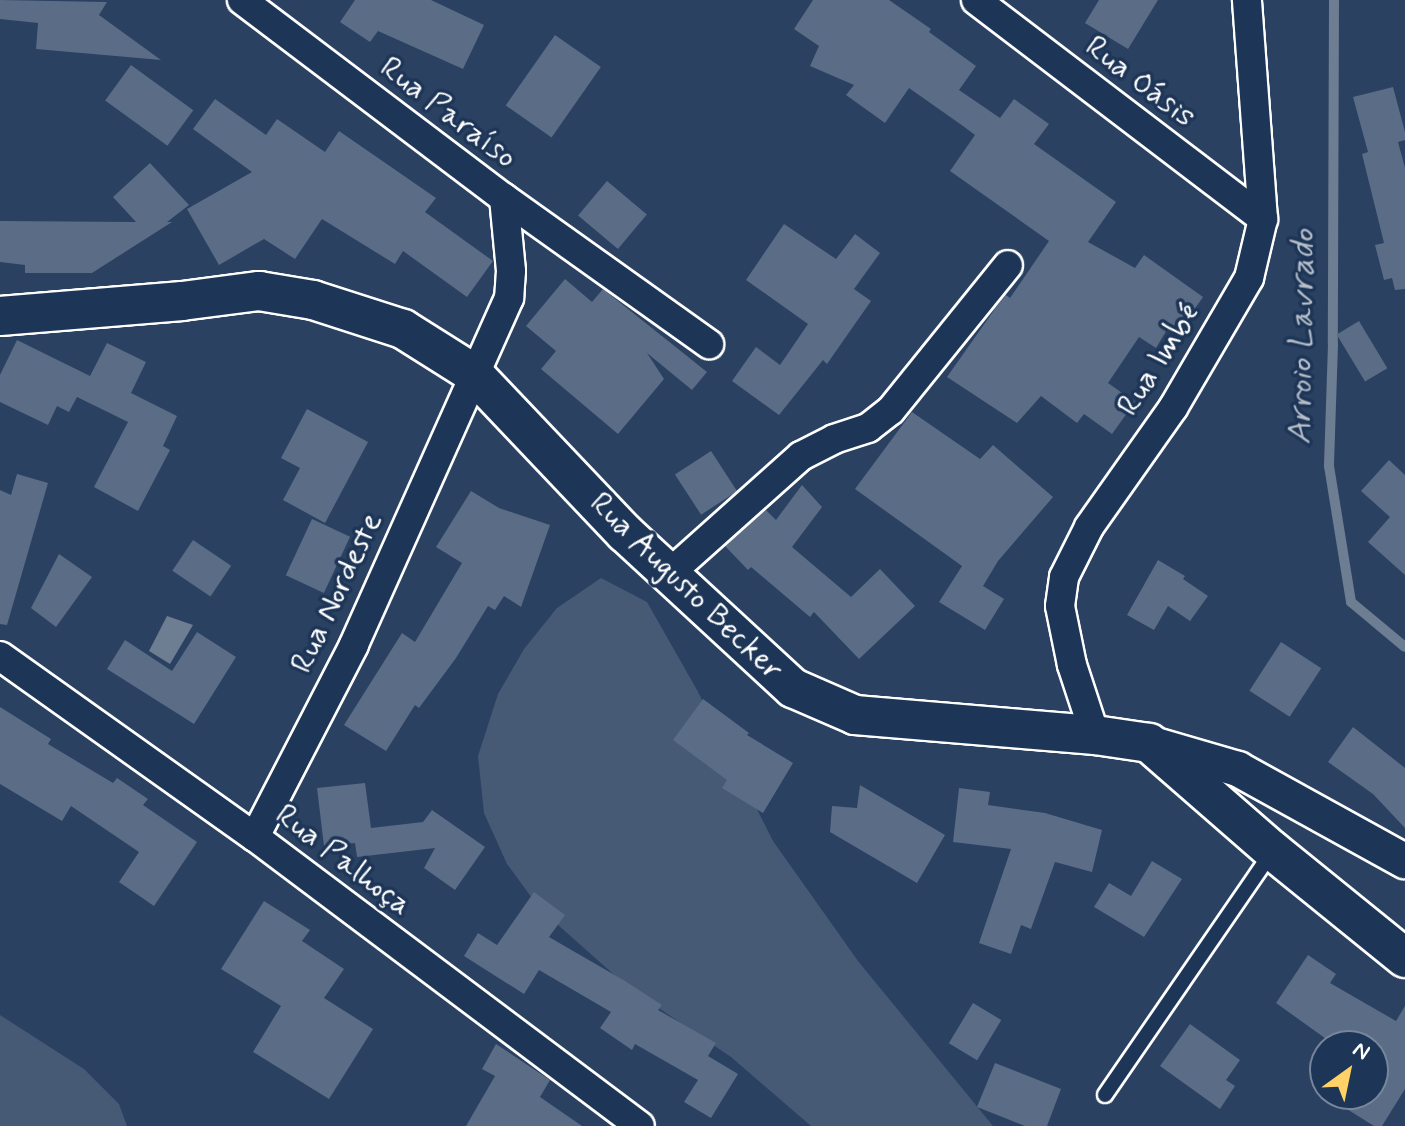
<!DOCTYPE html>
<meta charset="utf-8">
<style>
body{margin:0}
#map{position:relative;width:1405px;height:1126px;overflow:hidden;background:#2a4161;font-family:Mynerve,sans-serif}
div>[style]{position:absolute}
.green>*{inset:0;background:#465975}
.water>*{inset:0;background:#6d7d92}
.stream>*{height:10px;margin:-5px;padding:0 5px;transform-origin:5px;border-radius:5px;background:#6d7d92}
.building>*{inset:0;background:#5b6c86;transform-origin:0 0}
.roads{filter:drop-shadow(2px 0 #fff) drop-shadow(-2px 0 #fff) drop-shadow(0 2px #fff) drop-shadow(0 -2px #fff)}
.service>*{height:14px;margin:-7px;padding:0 7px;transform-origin:7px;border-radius:7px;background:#1d3557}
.minor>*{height:28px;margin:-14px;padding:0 14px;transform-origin:14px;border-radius:14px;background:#1d3557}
.tertiary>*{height:34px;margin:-17px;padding:0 17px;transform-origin:17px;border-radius:17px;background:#1d3557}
.secondary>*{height:38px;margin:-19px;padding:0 19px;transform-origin:19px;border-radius:19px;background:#1d3557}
span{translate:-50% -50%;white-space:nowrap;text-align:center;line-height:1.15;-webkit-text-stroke:7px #1d3557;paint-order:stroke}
.street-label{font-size:32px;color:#fff}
.water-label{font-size:34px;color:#b6bec8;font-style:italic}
.north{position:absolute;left:1309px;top:1030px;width:80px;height:80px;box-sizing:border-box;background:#1d3557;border:2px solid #77869a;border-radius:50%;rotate:33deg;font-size:22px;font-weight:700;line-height:32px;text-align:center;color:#fff}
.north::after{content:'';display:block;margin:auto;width:28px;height:36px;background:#ffd166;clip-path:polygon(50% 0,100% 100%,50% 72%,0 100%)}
</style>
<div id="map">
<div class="green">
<div style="clip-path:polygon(601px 578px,647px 602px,697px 690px,773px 841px,858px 961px,993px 1126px,811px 1126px,731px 1057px,629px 988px,540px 909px,507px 864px,484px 813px,478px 756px,498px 694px,524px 649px,557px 608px)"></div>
<div style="clip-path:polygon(0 1015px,84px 1069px,119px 1104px,127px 1126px,0 1126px)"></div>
</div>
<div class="water">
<div style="clip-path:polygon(167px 616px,193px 625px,170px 664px,149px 651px)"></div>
</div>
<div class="stream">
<div style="left:1334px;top:0;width:344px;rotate:90.2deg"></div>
<div style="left:1333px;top:344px;width:122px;rotate:91.9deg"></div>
<div style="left:1329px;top:466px;width:138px;rotate:80.8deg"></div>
<div style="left:1351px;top:602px;width:70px;rotate:39.8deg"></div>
</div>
<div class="building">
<div style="clip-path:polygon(0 0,107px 2px,99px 15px,161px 60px,36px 49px,38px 23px,0 19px)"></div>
<div style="clip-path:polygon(355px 0,431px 0,484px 25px,463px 69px,378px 31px,370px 42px,340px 22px)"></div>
<div style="clip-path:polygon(813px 0,889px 0,931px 29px,929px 32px,976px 66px,959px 90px,1000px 118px,1014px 99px,1049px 124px,1034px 144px,1116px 202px,1088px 242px,1135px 268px,1144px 255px,1203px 297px,1177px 334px,1168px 328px,1156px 348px,1139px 337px,1108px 383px,1135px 402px,1112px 434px,1084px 414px,1077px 423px,1041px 396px,1017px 423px,947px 377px,997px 306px,1006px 295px,1010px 298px,1049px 241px,950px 171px,975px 135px,963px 126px,909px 88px,885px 123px,846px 95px,854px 85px,810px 66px,819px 46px,794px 29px)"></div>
<div style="clip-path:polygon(1099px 0,1158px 0,1128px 49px,1085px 23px)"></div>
<div style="left:555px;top:35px;width:56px;height:86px;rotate:35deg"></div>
<div style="left:131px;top:65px;width:77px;height:44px;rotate:36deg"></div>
<div style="clip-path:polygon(1393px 87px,1405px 132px,1405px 140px,1398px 142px,1405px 168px,1405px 289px,1395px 290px,1392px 278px,1384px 280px,1375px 245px,1384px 243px,1362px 154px,1368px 152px,1353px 97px)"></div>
<div style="clip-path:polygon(215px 99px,266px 135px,277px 119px,325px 152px,339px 131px,436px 198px,425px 212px,493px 261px,467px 297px,403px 251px,395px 264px,322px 219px,295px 259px,264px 239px,219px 265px,187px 209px,252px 172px,193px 129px)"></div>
<div style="clip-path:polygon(150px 163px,189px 205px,167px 222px,172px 222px,92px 273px,25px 273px,25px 265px,0 262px,0 221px,136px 222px,113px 197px)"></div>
<div style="left:607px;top:181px;width:52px;height:45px;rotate:40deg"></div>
<div style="clip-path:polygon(784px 224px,836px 259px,855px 234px,880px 253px,854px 289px,871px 301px,827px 364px,823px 360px,779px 415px,732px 381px,756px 347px,780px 365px,808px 324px,746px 280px)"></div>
<div style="clip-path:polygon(565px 279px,592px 302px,603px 289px,707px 372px,692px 390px,647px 353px,664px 379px,618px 434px,541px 369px,556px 351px,526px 326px)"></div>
<div style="left:1359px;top:321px;width:55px;height:26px;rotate:59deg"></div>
<div style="clip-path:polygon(17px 340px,90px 376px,107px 343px,146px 362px,131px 393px,177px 416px,163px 446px,170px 450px,138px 511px,94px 487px,128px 422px,77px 397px,69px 412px,57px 406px,48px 425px,0 402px,0 375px)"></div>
<div style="clip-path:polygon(307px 409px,368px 442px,325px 523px,283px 500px,300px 468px,281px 458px)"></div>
<div style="clip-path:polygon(912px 412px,980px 459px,993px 445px,1053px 497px,998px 561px,983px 586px,1004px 599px,985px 630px,939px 602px,962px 566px,855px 489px)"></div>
<div style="left:711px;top:451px;width:48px;height:43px;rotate:57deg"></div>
<div style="clip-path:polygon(1389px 460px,1405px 475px,1405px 575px,1368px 542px,1390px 517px,1361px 491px)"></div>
<div style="clip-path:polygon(17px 474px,48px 483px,7px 625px,0 624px,0 490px,11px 495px)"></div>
<div style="clip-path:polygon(802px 485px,822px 507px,792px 547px,851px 597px,880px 569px,915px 606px,859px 659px,814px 612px,810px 617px,751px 567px,748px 570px,725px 546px,766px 510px,776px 520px)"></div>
<div style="clip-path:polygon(471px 491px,499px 508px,550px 525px,521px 607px,504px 596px,495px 610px,488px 606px,456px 658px,419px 708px,415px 705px,386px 751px,344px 725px,402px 633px,415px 642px,462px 563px,436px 547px)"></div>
<div style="left:312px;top:519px;width:42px;height:62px;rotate:25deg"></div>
<div style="left:193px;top:540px;width:46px;height:37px;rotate:34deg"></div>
<div style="clip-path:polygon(59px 554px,92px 577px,56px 627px,31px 608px)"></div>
<div style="clip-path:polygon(1158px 560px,1185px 576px,1183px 579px,1208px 596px,1190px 621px,1168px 606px,1154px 630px,1127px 615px)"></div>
<div style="clip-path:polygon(197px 632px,236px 657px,194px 724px,107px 669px,125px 640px,172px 671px)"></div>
<div style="left:1281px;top:642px;width:48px;height:58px;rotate:33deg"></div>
<div style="clip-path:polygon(703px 699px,749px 733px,747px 735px,793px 763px,763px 813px,722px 788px,727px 780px,673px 740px)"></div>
<div style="clip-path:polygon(0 707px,51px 739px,48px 744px,113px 783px,117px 778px,148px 799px,143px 805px,197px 842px,154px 906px,119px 882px,139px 852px,71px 806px,62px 821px,0 784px)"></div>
<div style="clip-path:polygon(1353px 727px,1405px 768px,1405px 828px,1373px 794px,1328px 762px)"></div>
<div style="clip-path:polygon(365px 783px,371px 828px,423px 822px,432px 810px,485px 847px,455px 890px,424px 868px,435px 848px,357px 857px,355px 843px,324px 846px,317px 788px)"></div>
<div style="clip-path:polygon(860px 785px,945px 835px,917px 883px,830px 832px,832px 806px,857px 808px)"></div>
<div style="clip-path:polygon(959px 788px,990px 792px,988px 805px,1045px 813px,1102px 830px,1092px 872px,1055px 862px,1031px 929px,1021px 925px,1011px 954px,979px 943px,1011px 849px,953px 842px)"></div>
<div style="clip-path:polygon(1152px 861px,1182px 879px,1144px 937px,1094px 907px,1109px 883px,1131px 896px)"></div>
<div style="clip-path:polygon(534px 892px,565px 915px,549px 937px,625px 981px,662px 1005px,658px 1010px,716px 1043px,708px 1056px,738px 1074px,711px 1118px,684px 1102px,698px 1080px,635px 1044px,632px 1050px,600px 1028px,611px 1012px,539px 970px,524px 994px,464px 956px,478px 933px,497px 945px)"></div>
<div style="clip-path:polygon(264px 901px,310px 930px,302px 941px,344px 969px,324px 998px,373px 1029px,329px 1099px,253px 1052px,281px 1006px,221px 969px)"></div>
<div style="clip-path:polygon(1308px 955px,1336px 974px,1330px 983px,1396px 1021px,1405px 1006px,1405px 1089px,1382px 1126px,1374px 1126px,1342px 1106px,1350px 1094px,1373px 1094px,1373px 1058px,1380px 1046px,1336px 1046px,1276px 1003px)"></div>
<div style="left:973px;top:1003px;width:33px;height:47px;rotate:31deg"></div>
<div style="clip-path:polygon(1190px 1024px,1240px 1060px,1226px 1080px,1235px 1086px,1220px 1109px,1160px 1066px)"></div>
<div style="clip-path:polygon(496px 1044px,550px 1080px,540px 1097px,582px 1126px,466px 1126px,495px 1076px,482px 1069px)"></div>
<div style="clip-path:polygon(995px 1063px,1061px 1089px,1047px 1126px,1025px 1126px,977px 1107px)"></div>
</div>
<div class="roads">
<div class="service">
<div style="left:1105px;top:1095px;width:296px;rotate:-55.5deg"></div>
</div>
<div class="minor">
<div style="left:242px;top:0;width:328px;rotate:37.1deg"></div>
<div style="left:504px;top:198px;width:73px;rotate:84.5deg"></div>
<div style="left:511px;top:271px;width:27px;rotate:94deg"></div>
<div style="left:509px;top:298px;width:380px;rotate:114.1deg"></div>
<div style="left:354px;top:645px;width:216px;rotate:117.3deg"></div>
<div style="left:976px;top:0;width:361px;rotate:37.3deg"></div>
<div style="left:504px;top:198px;width:252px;rotate:35.5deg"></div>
<div style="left:670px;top:573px;width:176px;rotate:-41.8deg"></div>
<div style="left:801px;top:456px;width:37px;rotate:-27deg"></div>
<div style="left:834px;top:439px;width:36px;rotate:-18deg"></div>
<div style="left:868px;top:428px;width:29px;rotate:-38deg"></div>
<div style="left:891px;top:410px;width:186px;rotate:-51.1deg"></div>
<div style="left:0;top:656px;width:313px;rotate:35.4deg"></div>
<div style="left:255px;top:837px;width:481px;rotate:36.9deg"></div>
<div style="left:1095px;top:735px;width:74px;rotate:-108.2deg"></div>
<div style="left:1072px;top:665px;width:60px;rotate:-101.5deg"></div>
<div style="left:1060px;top:606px;width:29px;rotate:-82deg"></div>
<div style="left:1064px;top:577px;width:56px;rotate:-63.4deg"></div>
<div style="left:1089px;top:527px;width:146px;rotate:-54.8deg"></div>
<div style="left:1173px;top:408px;width:151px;rotate:-59.7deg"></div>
<div style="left:1249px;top:278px;width:61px;rotate:-76.7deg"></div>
<div style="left:1263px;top:219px;width:220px;rotate:-94.2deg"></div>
</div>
<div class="tertiary">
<div style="left:1149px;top:743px;width:93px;rotate:16.3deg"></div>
<div style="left:1238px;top:769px;width:191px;rotate:28.9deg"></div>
</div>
<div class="secondary">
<div style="left:0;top:316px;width:183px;rotate:-4.7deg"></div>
<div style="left:182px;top:301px;width:78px;rotate:-7.4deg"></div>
<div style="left:259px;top:291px;width:55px;rotate:9.5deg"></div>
<div style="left:313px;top:300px;width:95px;rotate:17.9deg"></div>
<div style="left:403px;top:329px;width:83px;rotate:32.2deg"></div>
<div style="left:473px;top:373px;width:221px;rotate:46.5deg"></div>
<div style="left:625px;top:533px;width:229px;rotate:42.7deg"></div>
<div style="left:793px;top:688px;width:68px;rotate:23.5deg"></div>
<div style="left:855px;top:715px;width:241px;rotate:4.8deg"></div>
<div style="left:1095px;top:735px;width:55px;rotate:8.4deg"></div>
<div style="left:1149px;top:743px;width:164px;rotate:41.1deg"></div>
<div style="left:1273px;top:851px;width:170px;rotate:39deg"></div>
</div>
</div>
<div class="street-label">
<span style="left:1140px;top:82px;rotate:37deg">Rua Oásis</span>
<span style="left:448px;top:113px;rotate:37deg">Rua Paraíso</span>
<span style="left:1159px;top:360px;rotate:-58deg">Rua Imbé</span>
<span style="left:686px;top:587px;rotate:44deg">Rua Augusto Becker</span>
<span style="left:337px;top:593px;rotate:-65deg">Rua Nordeste</span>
<span style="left:343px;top:860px;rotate:37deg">Rua Palhoça</span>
</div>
<div class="water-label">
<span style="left:1302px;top:337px;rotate:-89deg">Arroio Lavrado</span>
</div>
<div class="north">N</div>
</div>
